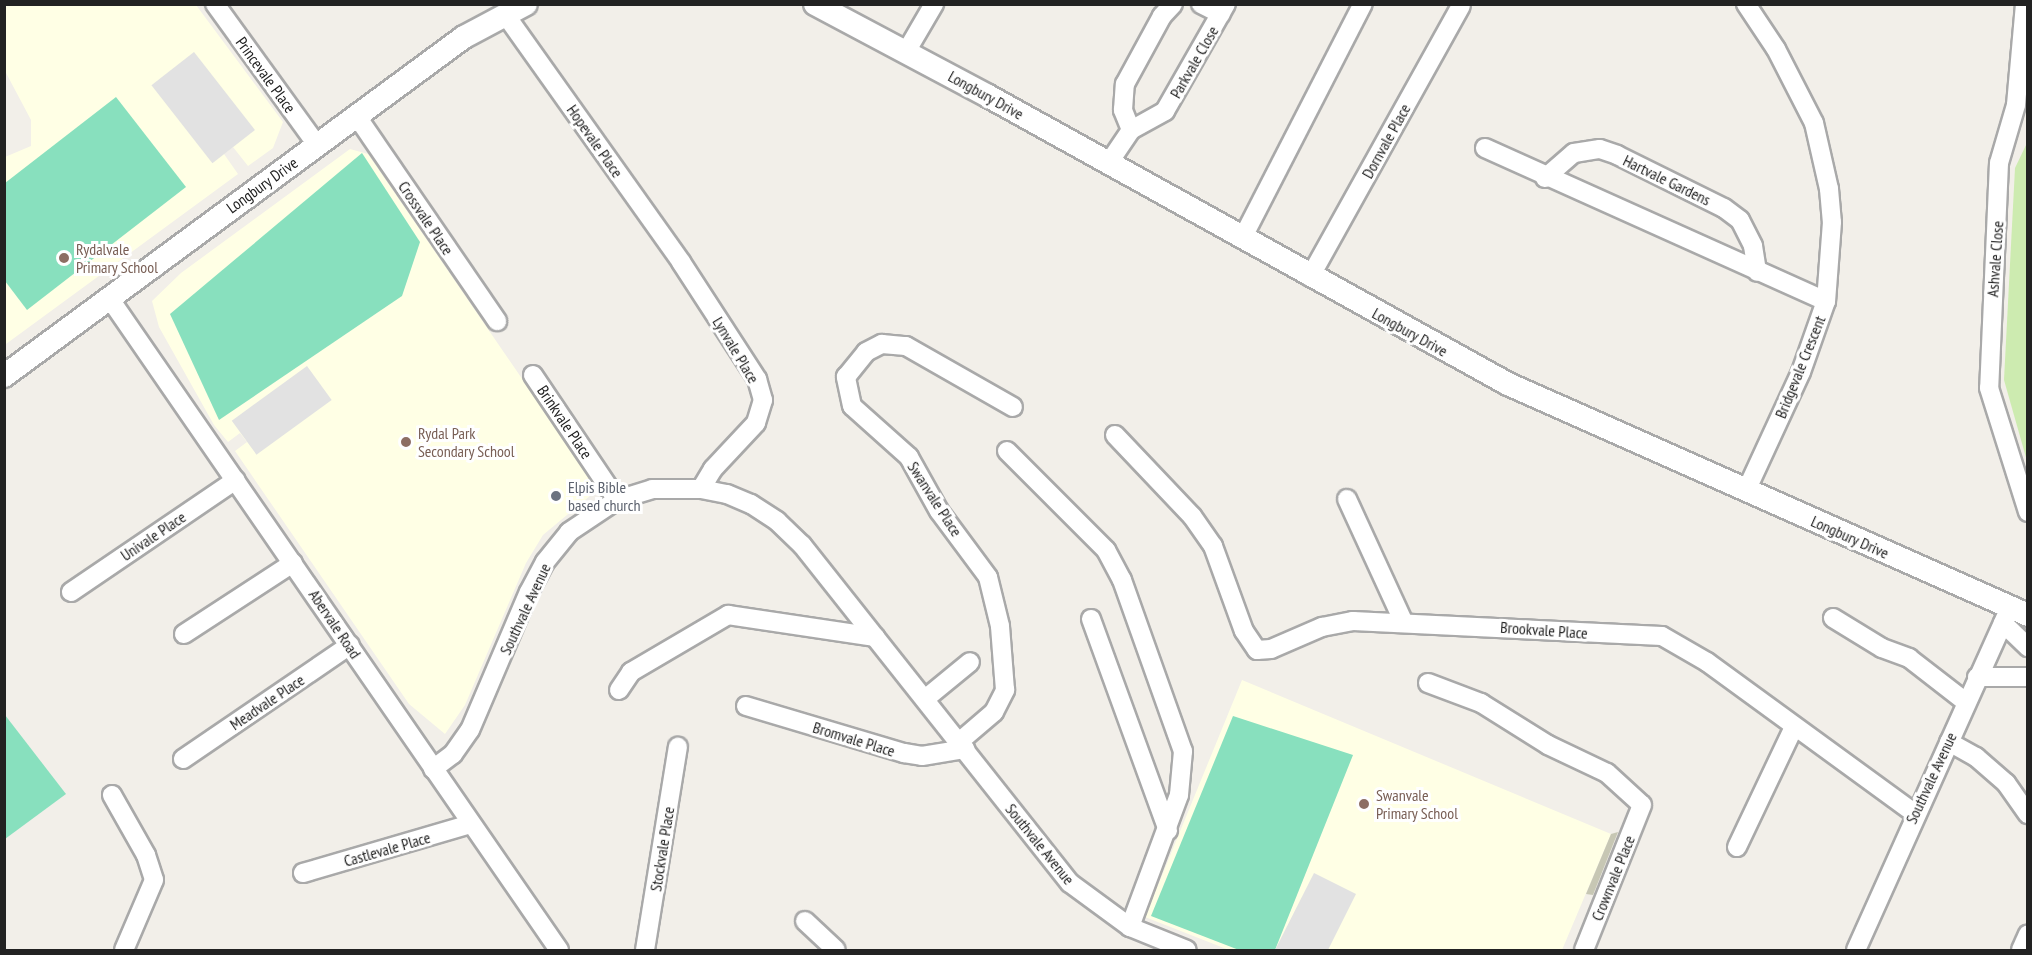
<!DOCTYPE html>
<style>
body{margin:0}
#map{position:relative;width:2032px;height:955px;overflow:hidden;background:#f2efe9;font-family:"PT Sans Narrow",sans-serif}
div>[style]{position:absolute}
.education>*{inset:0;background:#ffffe5}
.construction>*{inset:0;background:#c7c7b4}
.grass>*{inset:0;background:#cdebb0}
.pitch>*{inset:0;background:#88e0be}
.parking>*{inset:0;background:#e2e2e2;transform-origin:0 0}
.roads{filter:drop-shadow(2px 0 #a9a9a9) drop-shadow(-2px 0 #a9a9a9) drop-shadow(0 2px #a9a9a9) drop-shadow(0 -2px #a9a9a9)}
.minor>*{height:18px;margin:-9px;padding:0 9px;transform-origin:9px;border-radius:9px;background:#fff}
.tertiary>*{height:22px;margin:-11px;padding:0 11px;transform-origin:11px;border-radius:11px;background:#fff}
.dots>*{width:16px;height:16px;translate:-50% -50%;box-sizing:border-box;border:3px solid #fff;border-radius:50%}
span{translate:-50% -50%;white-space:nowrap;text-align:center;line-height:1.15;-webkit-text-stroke:6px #fff;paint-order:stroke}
.street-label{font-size:16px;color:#222}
.education-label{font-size:16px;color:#785e54}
.left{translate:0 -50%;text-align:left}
.worship-label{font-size:16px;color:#5b616d}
.frame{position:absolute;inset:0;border:6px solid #222;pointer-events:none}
</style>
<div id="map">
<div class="education">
<div style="clip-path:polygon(5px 5px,196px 5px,283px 122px,273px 148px,248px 166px,233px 147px,224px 154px,238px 174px,6px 344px,5px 157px,31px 146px,31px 120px,5px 71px)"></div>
<div style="clip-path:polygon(350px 149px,368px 154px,588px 475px,591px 495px,543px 535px,526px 563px,465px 705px,445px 734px,409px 704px,235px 451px,247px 442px,240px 433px,228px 442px,214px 425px,159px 327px,152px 301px,181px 273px)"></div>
<div style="clip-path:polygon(1242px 680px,1611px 834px,1562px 950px,1229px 950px,1145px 917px)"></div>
</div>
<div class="construction">
<div style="clip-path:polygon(1618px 832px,1593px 895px,1586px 894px,1611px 834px)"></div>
</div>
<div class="grass">
<div style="clip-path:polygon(2027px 143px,2028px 143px,2027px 461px,2004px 380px,2015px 168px)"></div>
</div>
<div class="pitch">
<div style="clip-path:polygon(116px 97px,186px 187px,27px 310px,5px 281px,5px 183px)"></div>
<div style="clip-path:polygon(362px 153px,420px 242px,402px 296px,219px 420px,170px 314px)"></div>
<div style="clip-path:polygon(5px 715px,66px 794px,5px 839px,4px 839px)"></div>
<div style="clip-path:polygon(1233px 716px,1353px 755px,1275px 950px,1239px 950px,1151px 916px)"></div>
</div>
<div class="parking">
<div style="left:194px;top:52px;width:99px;height:54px;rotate:52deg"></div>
<div style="left:307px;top:366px;width:42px;height:93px;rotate:54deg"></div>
<div style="clip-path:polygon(1314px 873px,1356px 894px,1328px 950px,1275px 950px)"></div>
</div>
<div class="roads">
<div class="minor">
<div style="left:215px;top:4px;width:174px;rotate:54.1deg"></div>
<div style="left:1201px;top:4px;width:22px;rotate:27deg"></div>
<div style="left:1746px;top:4px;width:54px;rotate:56.3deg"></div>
<div style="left:1776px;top:49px;width:83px;rotate:62.8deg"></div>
<div style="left:1814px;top:123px;width:68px;rotate:77.2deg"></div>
<div style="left:1829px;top:189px;width:33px;rotate:85deg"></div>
<div style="left:1832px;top:222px;width:79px;rotate:94.3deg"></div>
<div style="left:1826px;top:301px;width:75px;rotate:109.4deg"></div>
<div style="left:1801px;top:372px;width:131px;rotate:114.8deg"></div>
<div style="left:2025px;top:4px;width:101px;rotate:95.1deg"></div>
<div style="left:2016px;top:105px;width:60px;rotate:106.3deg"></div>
<div style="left:1999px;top:163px;width:225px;rotate:92.5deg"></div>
<div style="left:1989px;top:388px;width:130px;rotate:72.5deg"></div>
<div style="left:505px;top:14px;width:304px;rotate:54.6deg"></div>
<div style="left:681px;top:262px;width:140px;rotate:57deg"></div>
<div style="left:757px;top:379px;width:22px;rotate:74deg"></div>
<div style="left:763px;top:400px;width:24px;rotate:107deg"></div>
<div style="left:756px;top:423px;width:63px;rotate:133.1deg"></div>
<div style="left:713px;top:469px;width:23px;rotate:121deg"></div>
<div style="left:906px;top:52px;width:56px;rotate:-59.7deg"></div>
<div style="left:356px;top:115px;width:250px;rotate:55.6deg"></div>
<div style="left:1131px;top:130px;width:22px;rotate:-112deg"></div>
<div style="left:1123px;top:110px;width:26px;rotate:-86deg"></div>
<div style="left:1125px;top:84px;width:77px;rotate:-61.4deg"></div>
<div style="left:1162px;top:16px;width:16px;rotate:-47deg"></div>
<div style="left:1485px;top:148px;width:374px;rotate:24.2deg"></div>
<div style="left:1108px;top:164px;width:41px;rotate:-55.9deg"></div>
<div style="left:1131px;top:130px;width:39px;rotate:-29deg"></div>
<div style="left:1165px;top:111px;width:123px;rotate:-60.3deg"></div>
<div style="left:1545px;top:178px;width:38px;rotate:-41deg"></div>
<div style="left:1574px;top:153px;width:26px;rotate:-9deg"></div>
<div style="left:1600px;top:149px;width:18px;rotate:19deg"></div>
<div style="left:1617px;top:155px;width:119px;rotate:26.4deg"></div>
<div style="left:1724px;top:208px;width:20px;rotate:37deg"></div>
<div style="left:1740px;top:220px;width:29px;rotate:63deg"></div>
<div style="left:1753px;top:246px;width:26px;rotate:81deg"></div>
<div style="left:1242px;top:239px;width:264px;rotate:-62.8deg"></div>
<div style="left:1310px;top:277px;width:310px;rotate:-60.9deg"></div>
<div style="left:110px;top:299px;width:791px;rotate:55.41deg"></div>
<div style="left:533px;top:375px;width:151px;rotate:56.1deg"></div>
<div style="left:1115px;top:435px;width:112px;rotate:46.5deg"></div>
<div style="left:1192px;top:516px;width:37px;rotate:55deg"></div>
<div style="left:1213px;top:546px;width:90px;rotate:70deg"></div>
<div style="left:1244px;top:631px;width:23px;rotate:56deg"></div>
<div style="left:1257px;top:650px;width:14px;rotate:-4deg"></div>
<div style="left:1271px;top:649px;width:56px;rotate:-23.3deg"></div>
<div style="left:1322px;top:627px;width:32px;rotate:-11deg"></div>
<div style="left:1353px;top:621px;width:309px;rotate:2.8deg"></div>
<div style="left:1662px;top:636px;width:52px;rotate:30deg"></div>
<div style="left:1707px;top:662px;width:256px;rotate:36.1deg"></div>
<div style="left:1007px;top:451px;width:140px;rotate:45deg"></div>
<div style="left:1106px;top:550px;width:34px;rotate:62deg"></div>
<div style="left:1122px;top:580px;width:182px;rotate:70.4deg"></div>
<div style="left:1183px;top:751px;width:44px;rotate:95.2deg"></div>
<div style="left:1179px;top:795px;width:141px;rotate:110.4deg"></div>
<div style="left:1347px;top:499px;width:134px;rotate:65.3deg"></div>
<div style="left:71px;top:592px;width:199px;rotate:-34.2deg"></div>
<div style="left:1833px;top:618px;width:57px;rotate:31.5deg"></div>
<div style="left:1882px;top:648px;width:29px;rotate:20deg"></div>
<div style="left:1909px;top:658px;width:72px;rotate:37.7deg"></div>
<div style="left:1091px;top:619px;width:225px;rotate:70deg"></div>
<div style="left:2003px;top:623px;width:35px;rotate:44deg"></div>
<div style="left:184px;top:634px;width:130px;rotate:-33.1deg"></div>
<div style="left:1977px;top:677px;width:51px"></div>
<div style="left:1428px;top:683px;width:57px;rotate:20.7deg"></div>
<div style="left:1481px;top:703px;width:79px;rotate:32.1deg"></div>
<div style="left:1548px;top:745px;width:65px;rotate:25.4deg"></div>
<div style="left:1607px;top:773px;width:47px;rotate:42.4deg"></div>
<div style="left:1642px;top:805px;width:156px;rotate:111.8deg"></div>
<div style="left:619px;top:690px;width:22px;rotate:-56deg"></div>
<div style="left:631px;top:672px;width:113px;rotate:-30.4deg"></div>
<div style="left:728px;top:615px;width:149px;rotate:8.5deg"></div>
<div style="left:925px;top:699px;width:58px;rotate:-39.4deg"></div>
<div style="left:746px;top:706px;width:165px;rotate:16.6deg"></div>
<div style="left:904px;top:753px;width:18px;rotate:9deg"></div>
<div style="left:922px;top:756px;width:44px;rotate:-9.2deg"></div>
<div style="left:959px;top:742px;width:46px;rotate:-40.6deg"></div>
<div style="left:994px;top:712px;width:25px;rotate:-63deg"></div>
<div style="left:1005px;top:690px;width:64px;rotate:-94.5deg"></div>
<div style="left:1000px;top:626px;width:50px;rotate:-103.8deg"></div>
<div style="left:988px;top:577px;width:82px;rotate:-126.6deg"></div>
<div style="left:939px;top:511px;width:62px;rotate:-119.1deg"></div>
<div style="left:909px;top:457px;width:76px;rotate:-138.2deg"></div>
<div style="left:852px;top:406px;width:30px;rotate:-102deg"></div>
<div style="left:846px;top:377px;width:32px;rotate:-51deg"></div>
<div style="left:866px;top:352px;width:18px;rotate:-27deg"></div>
<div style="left:882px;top:344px;width:24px;rotate:5deg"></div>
<div style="left:906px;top:346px;width:123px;rotate:29.7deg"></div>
<div style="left:1949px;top:742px;width:31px;rotate:29deg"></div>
<div style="left:1976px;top:757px;width:40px;rotate:41deg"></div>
<div style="left:2006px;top:783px;width:38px;rotate:55deg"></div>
<div style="left:183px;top:759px;width:202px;rotate:-34.3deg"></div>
<div style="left:433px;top:769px;width:25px;rotate:-37deg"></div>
<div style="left:453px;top:754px;width:29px;rotate:-55deg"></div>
<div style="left:470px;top:730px;width:150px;rotate:-66.9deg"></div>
<div style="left:529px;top:592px;width:34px;rotate:-62deg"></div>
<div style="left:545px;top:562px;width:38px;rotate:-51deg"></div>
<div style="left:569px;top:532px;width:58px;rotate:-33.7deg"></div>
<div style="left:617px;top:500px;width:37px;rotate:-17deg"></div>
<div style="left:652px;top:489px;width:49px"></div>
<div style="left:701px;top:489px;width:26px;rotate:11deg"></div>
<div style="left:727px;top:494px;width:26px;rotate:23deg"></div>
<div style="left:751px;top:504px;width:31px;rotate:33deg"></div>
<div style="left:777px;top:521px;width:35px;rotate:44deg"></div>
<div style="left:802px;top:545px;width:431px;rotate:51.6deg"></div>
<div style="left:1070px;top:883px;width:74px;rotate:36.3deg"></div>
<div style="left:1130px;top:927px;width:61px;rotate:22deg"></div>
<div style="left:112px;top:795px;width:69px;rotate:60.5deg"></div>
<div style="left:146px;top:855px;width:26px;rotate:72deg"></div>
<div style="left:154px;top:880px;width:76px;rotate:113.2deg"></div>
<div style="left:1737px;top:847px;width:133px;rotate:-64.6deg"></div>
<div style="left:303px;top:873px;width:175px;rotate:-16.3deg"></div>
<div style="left:805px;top:921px;width:42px;rotate:43.1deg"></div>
<div style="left:645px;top:950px;width:206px;rotate:-80.8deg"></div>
<div style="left:1856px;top:950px;width:376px;rotate:-65.8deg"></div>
<div style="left:2021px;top:950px;width:17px;rotate:-66deg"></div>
</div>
<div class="tertiary">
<div style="left:815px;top:4px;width:196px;rotate:28deg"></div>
<div style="left:988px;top:96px;width:594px;rotate:28.98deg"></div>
<div style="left:1508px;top:384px;width:569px;rotate:23.95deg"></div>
<div style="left:4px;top:376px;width:571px;rotate:-36.39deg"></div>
<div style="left:464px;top:37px;width:70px;rotate:-28deg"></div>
</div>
</div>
<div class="dots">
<div style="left:64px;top:258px;background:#8d6e63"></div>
<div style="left:406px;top:442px;background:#8d6e63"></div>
<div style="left:556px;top:496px;background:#6b7280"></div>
<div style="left:1364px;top:804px;background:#8d6e63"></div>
</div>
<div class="street-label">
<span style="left:1194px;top:62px;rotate:-60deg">Parkvale Close</span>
<span style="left:266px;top:75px;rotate:54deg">Princevale Place</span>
<span style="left:986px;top:95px;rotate:29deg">Longbury Drive</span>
<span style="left:595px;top:141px;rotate:55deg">Hopevale Place</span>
<span style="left:1386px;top:141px;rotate:-61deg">Dornvale Place</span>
<span style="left:1667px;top:180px;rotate:26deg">Hartvale Gardens</span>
<span style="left:262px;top:185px;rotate:-36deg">Longbury Drive</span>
<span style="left:426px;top:218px;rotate:56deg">Crossvale Place</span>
<span style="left:1995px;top:259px;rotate:-86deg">Ashvale Close</span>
<span style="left:1410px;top:332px;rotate:29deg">Longbury Drive</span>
<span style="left:736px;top:350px;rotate:59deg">Lynvale Place</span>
<span style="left:1800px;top:367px;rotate:-68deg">Bridgevale Crescent</span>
<span style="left:565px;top:422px;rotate:56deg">Brinkvale Place</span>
<span style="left:935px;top:499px;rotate:57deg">Swanvale Place</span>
<span style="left:153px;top:536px;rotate:-34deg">Univale Place</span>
<span style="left:1850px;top:537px;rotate:24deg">Longbury Drive</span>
<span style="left:525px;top:609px;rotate:-65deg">Southvale Avenue</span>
<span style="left:335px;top:624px;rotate:56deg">Abervale Road</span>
<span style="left:1544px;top:630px;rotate:4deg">Brookvale Place</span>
<span style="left:267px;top:702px;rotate:-34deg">Meadvale Place</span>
<span style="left:854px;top:739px;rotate:17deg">Bromvale Place</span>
<span style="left:1931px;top:778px;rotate:-65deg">Southvale Avenue</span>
<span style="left:1040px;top:844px;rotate:51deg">Southvale Avenue</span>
<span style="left:387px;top:849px;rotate:-16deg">Castlevale Place</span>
<span style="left:662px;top:849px;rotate:-81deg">Stockvale Place</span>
<span style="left:1613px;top:878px;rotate:-68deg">Crownvale Place</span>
</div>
<div class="education-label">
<span class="left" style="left:76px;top:258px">Rydalvale<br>Primary School</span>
<span class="left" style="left:418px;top:442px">Rydal Park<br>Secondary School</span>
<span class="left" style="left:1376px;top:804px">Swanvale<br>Primary School</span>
</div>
<div class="worship-label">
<span class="left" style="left:568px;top:496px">Elpis Bible<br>based church</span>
</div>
<div class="frame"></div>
</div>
